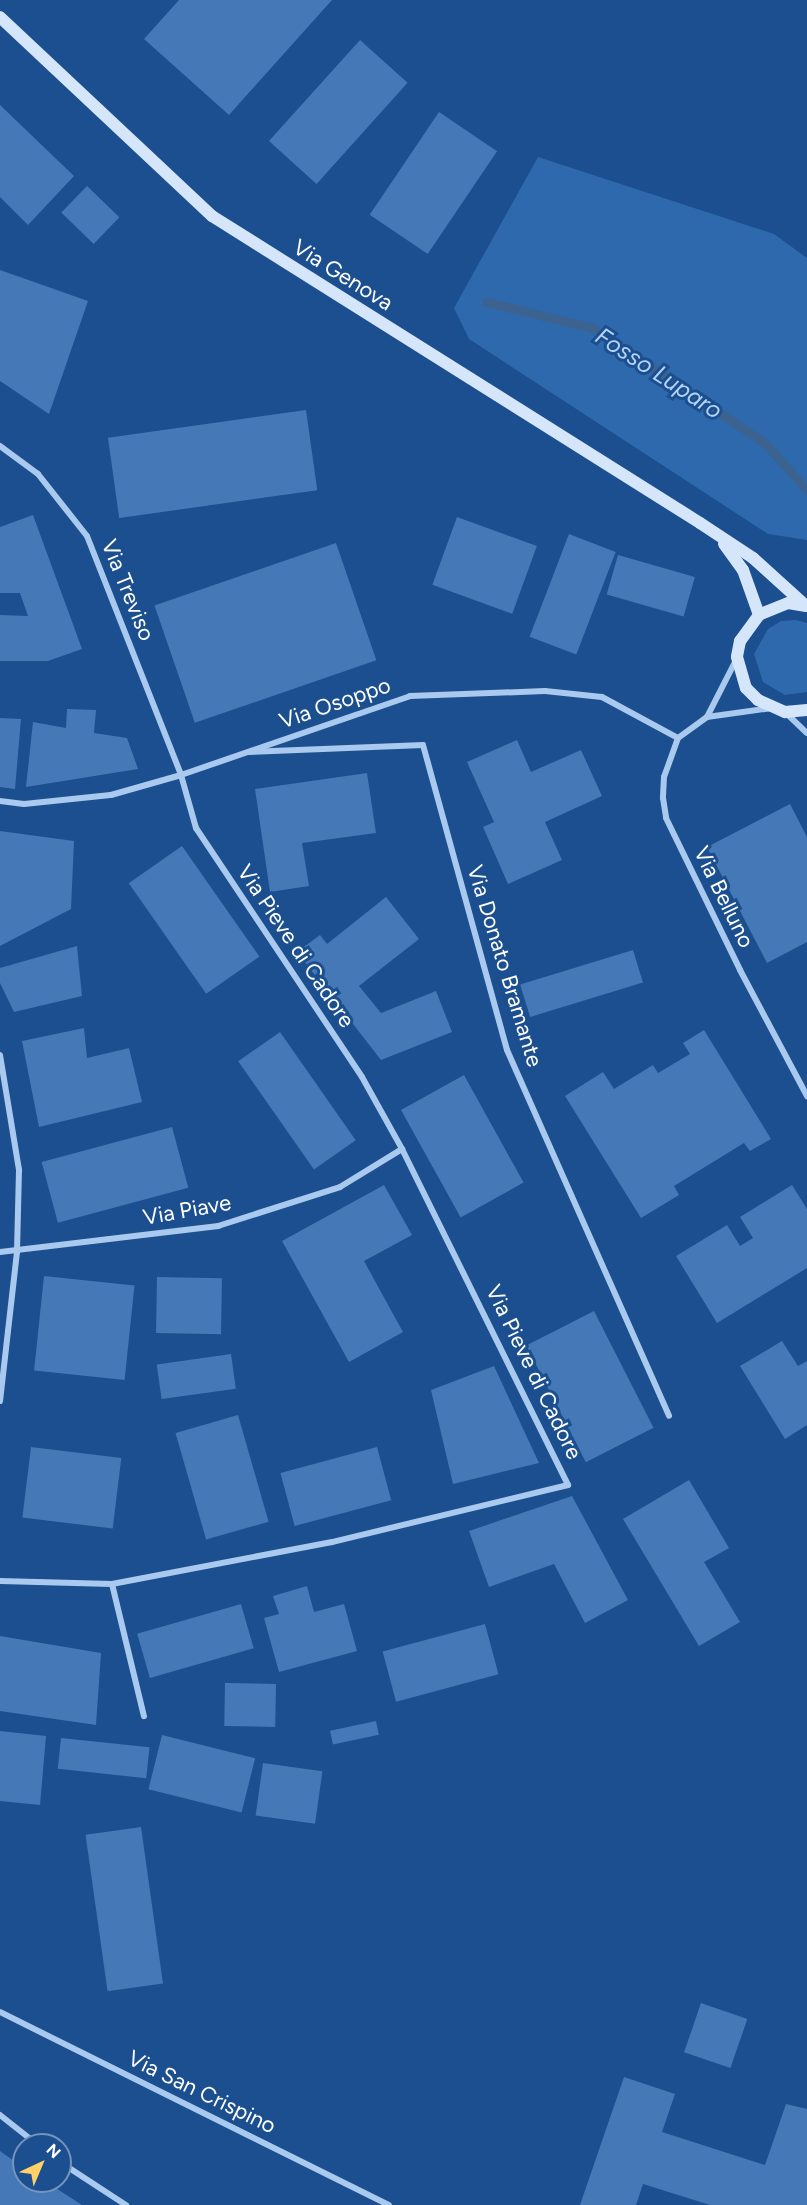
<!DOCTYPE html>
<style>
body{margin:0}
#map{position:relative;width:807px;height:2205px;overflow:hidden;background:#1b4f8f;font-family:Figtree,sans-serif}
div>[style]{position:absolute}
.green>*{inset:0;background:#2e69ad}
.stream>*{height:9px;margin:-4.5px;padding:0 4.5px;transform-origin:4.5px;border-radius:4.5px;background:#3c6290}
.building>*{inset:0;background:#4478b7;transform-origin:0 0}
.minor>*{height:6px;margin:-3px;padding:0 3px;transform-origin:3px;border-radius:3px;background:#a9c9ee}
.secondary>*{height:12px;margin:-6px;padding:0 6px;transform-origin:6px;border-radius:6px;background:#d6e6fa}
span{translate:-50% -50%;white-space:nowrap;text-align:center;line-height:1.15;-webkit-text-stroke:6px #1b4f8f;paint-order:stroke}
.street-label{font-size:22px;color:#fff}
.water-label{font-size:24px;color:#b5d3f5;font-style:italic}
.north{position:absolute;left:12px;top:2133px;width:60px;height:60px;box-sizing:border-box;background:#1b4f8f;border:2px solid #7695bc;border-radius:50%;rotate:44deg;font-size:16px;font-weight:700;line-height:24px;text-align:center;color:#fff}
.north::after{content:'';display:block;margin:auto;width:21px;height:27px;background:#ffd166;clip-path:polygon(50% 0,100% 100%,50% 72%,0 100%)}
</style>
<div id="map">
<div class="green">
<div style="clip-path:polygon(538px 157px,774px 234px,807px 258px,807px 540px,768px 534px,469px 339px,454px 308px)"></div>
<div style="clip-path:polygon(796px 620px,807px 623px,807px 692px,785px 695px,763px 682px,754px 654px,768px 629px,781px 621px)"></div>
</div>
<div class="stream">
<div style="left:486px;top:302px;width:110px;rotate:13.7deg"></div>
<div style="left:593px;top:328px;width:207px;rotate:33.8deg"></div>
<div style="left:765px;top:443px;width:63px;rotate:48.2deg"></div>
</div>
<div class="building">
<div style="clip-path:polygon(179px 0,332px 0,229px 115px,144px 39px)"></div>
<div style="left:360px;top:40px;width:64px;height:136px;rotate:42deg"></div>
<div style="clip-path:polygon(0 105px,74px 176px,28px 225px,0 197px)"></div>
<div style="left:439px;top:112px;width:70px;height:124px;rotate:34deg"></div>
<div style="left:87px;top:186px;width:45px;height:37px;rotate:44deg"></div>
<div style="clip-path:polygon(0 270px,88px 301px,49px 414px,0 381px)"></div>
<div style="left:306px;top:410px;width:81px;height:200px;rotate:82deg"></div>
<div style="clip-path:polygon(33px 515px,82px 649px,48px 661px,0 661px,0 615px,28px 616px,20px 593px,0 593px,0 527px)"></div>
<div style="left:457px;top:517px;width:85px;height:72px;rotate:20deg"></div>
<div style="left:569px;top:534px;width:50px;height:110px;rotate:21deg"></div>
<div style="left:336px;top:543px;width:124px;height:192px;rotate:71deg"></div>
<div style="left:618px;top:555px;width:80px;height:41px;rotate:16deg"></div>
<div style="clip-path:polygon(67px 709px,96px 710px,94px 733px,127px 738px,138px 769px,26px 787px,33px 722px,66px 728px)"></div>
<div style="clip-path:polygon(0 718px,21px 719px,15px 789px,0 787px)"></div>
<div style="clip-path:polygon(517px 740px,531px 772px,581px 750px,602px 796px,545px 822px,562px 860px,508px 884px,483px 827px,494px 822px,467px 762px)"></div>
<div style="clip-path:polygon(367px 773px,376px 833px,302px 843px,309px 886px,270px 892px,255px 789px)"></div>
<div style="clip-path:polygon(790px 804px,807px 837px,807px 942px,767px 963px,707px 847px)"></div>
<div style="clip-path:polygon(0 831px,74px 841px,71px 909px,0 946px)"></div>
<div style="left:182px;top:846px;width:135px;height:65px;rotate:55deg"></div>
<div style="clip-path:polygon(386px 897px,419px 939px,359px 986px,381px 1013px,436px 991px,452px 1032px,381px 1060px,297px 952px,320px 935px,327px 944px)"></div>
<div style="clip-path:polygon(77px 946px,82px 996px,14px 1012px,0 983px,0 968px)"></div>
<div style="left:633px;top:950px;width:34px;height:118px;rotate:73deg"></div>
<div style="clip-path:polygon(84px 1028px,87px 1058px,129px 1048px,142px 1102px,39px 1127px,22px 1041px)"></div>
<div style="clip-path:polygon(704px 1030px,771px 1139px,750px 1151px,744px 1143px,674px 1186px,679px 1195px,641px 1218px,565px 1096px,603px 1072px,614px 1089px,653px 1065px,658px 1073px,690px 1054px,683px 1043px)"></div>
<div style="left:280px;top:1032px;width:132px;height:51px;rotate:55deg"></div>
<div style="left:464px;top:1075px;width:123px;height:72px;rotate:61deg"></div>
<div style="left:172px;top:1127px;width:63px;height:135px;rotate:75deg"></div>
<div style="clip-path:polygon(384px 1185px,412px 1235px,364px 1261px,403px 1332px,349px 1362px,282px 1241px)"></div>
<div style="clip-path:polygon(792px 1185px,807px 1209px,807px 1268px,717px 1323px,676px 1256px,727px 1225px,740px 1246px,753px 1238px,740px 1217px)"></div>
<div style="left:44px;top:1276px;width:91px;height:95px;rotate:6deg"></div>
<div style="left:157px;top:1277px;width:65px;height:56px;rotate:1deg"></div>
<div style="left:594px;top:1311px;width:131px;height:76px;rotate:63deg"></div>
<div style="clip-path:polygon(782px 1341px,798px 1366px,807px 1361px,807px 1425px,785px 1439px,740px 1366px)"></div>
<div style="left:231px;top:1354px;width:35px;height:75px;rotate:82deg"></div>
<div style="clip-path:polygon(494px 1366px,539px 1463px,453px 1484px,431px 1390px)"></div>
<div style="left:238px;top:1415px;width:111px;height:65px;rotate:74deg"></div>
<div style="left:31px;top:1447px;width:91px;height:71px;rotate:7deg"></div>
<div style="left:377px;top:1447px;width:55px;height:100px;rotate:75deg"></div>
<div style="clip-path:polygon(689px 1480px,729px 1548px,704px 1562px,740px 1622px,699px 1646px,623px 1519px)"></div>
<div style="clip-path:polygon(572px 1496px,628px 1600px,585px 1623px,554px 1564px,489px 1587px,469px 1531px)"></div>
<div style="clip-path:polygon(307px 1586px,314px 1612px,344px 1604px,357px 1651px,279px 1672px,264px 1618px,279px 1614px,273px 1596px)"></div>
<div style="left:241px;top:1604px;width:46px;height:108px;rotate:74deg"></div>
<div style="left:485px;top:1624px;width:52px;height:106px;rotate:75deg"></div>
<div style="clip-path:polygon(0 1636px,101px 1653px,96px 1725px,0 1711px)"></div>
<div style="left:225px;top:1683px;width:51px;height:43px;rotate:1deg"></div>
<div style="left:376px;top:1721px;width:14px;height:47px;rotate:78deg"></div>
<div style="clip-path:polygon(0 1731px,46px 1736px,40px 1805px,0 1801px)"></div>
<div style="left:162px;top:1735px;width:96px;height:56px;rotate:14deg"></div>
<div style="left:61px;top:1738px;width:89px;height:31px;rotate:6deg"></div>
<div style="left:263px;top:1763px;width:60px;height:53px;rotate:8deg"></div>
<div style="left:141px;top:1827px;width:158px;height:56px;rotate:82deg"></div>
<div style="left:701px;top:2003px;width:49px;height:52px;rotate:19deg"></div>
<div style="clip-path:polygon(624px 2077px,675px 2094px,662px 2132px,765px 2165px,786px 2104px,807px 2109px,807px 2205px,710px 2205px,643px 2184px,636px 2205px,580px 2205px)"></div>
<div style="clip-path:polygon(0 2151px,24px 2168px,24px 2181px,45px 2181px,82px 2205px,0 2205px)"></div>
</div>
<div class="minor">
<div style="left:0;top:446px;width:47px;rotate:36.4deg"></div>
<div style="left:38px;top:474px;width:79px;rotate:51.7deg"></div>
<div style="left:87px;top:536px;width:257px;rotate:68.5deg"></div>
<div style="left:181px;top:775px;width:55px;rotate:74.2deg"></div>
<div style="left:196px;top:828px;width:299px;rotate:56.3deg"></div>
<div style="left:362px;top:1077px;width:82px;rotate:60.9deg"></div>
<div style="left:402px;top:1149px;width:375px;rotate:63.7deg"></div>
<div style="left:568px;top:1485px;width:243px;rotate:166.4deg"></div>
<div style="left:332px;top:1542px;width:224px;rotate:169.2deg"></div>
<div style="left:112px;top:1584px;width:112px;rotate:-178.5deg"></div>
<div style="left:736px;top:660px;width:64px;rotate:117deg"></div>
<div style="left:707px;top:717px;width:36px;rotate:144deg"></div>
<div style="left:678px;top:738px;width:41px;rotate:109.7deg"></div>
<div style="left:664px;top:777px;width:21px;rotate:93deg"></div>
<div style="left:663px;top:798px;width:20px;rotate:81deg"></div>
<div style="left:666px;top:818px;width:169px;rotate:64deg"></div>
<div style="left:740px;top:970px;width:143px;rotate:62deg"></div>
<div style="left:785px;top:712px;width:30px;rotate:44deg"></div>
<div style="left:707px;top:717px;width:66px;rotate:-7.9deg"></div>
<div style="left:249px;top:752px;width:174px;rotate:-2.3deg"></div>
<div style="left:423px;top:745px;width:316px;rotate:74.6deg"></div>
<div style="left:507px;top:1050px;width:400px;rotate:66.1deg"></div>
<div style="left:0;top:801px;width:24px;rotate:7deg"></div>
<div style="left:24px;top:804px;width:87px;rotate:-5.9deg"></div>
<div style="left:111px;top:795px;width:73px;rotate:-15.9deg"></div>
<div style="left:181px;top:775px;width:242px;rotate:-19deg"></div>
<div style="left:410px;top:696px;width:135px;rotate:-2.1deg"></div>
<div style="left:545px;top:691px;width:57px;rotate:6deg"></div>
<div style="left:602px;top:697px;width:86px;rotate:28.3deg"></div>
<div style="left:0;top:1055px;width:117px;rotate:80.6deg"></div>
<div style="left:19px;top:1170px;width:82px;rotate:91.4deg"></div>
<div style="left:17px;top:1252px;width:150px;rotate:96.5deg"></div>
<div style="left:0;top:1252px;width:220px;rotate:-6.8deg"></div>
<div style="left:218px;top:1226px;width:128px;rotate:-17.7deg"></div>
<div style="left:340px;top:1187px;width:73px;rotate:-31.5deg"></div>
<div style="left:112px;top:1584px;width:136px;rotate:76.4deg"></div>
<div style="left:0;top:2012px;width:434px;rotate:26.4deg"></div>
<div style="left:0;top:2115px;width:48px;rotate:38.3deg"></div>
<div style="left:60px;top:2162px;width:79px;rotate:33.1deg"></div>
</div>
<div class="secondary">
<div style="left:0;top:17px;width:291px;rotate:43.2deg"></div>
<div style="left:212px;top:216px;width:577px;rotate:32.17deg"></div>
<div style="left:700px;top:523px;width:64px;rotate:33.4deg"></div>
<div style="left:753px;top:558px;width:70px;rotate:42.1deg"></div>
<div style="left:724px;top:544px;width:32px;rotate:54deg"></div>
<div style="left:743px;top:570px;width:48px;rotate:70.4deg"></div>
<div style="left:806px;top:606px;width:18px;rotate:-171deg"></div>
<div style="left:788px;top:603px;width:31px;rotate:158deg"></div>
<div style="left:759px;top:615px;width:32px;rotate:126deg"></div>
<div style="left:740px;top:641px;width:16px;rotate:101deg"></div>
<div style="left:737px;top:657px;width:32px;rotate:74deg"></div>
<div style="left:746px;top:688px;width:17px;rotate:45deg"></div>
<div style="left:758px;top:700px;width:30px;rotate:24deg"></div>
<div style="left:785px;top:712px;width:22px;rotate:-5deg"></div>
</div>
<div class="street-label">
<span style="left:343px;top:275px;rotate:32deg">Via Genova</span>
<span style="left:128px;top:590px;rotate:68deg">Via Treviso</span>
<span style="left:335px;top:703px;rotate:-19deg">Via Osoppo</span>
<span style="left:724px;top:897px;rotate:64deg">Via Belluno</span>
<span style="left:296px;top:946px;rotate:56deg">Via Pieve di Cadore</span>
<span style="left:505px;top:966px;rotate:73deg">Via Donato Bramante</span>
<span style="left:187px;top:1210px;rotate:-10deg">Via Piave</span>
<span style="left:534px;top:1372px;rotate:64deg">Via Pieve di Cadore</span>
<span style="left:202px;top:2092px;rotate:26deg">Via San Crispino</span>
</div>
<div class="water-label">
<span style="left:659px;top:373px;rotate:33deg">Fosso Luparo</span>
</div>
<div class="north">N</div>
</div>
